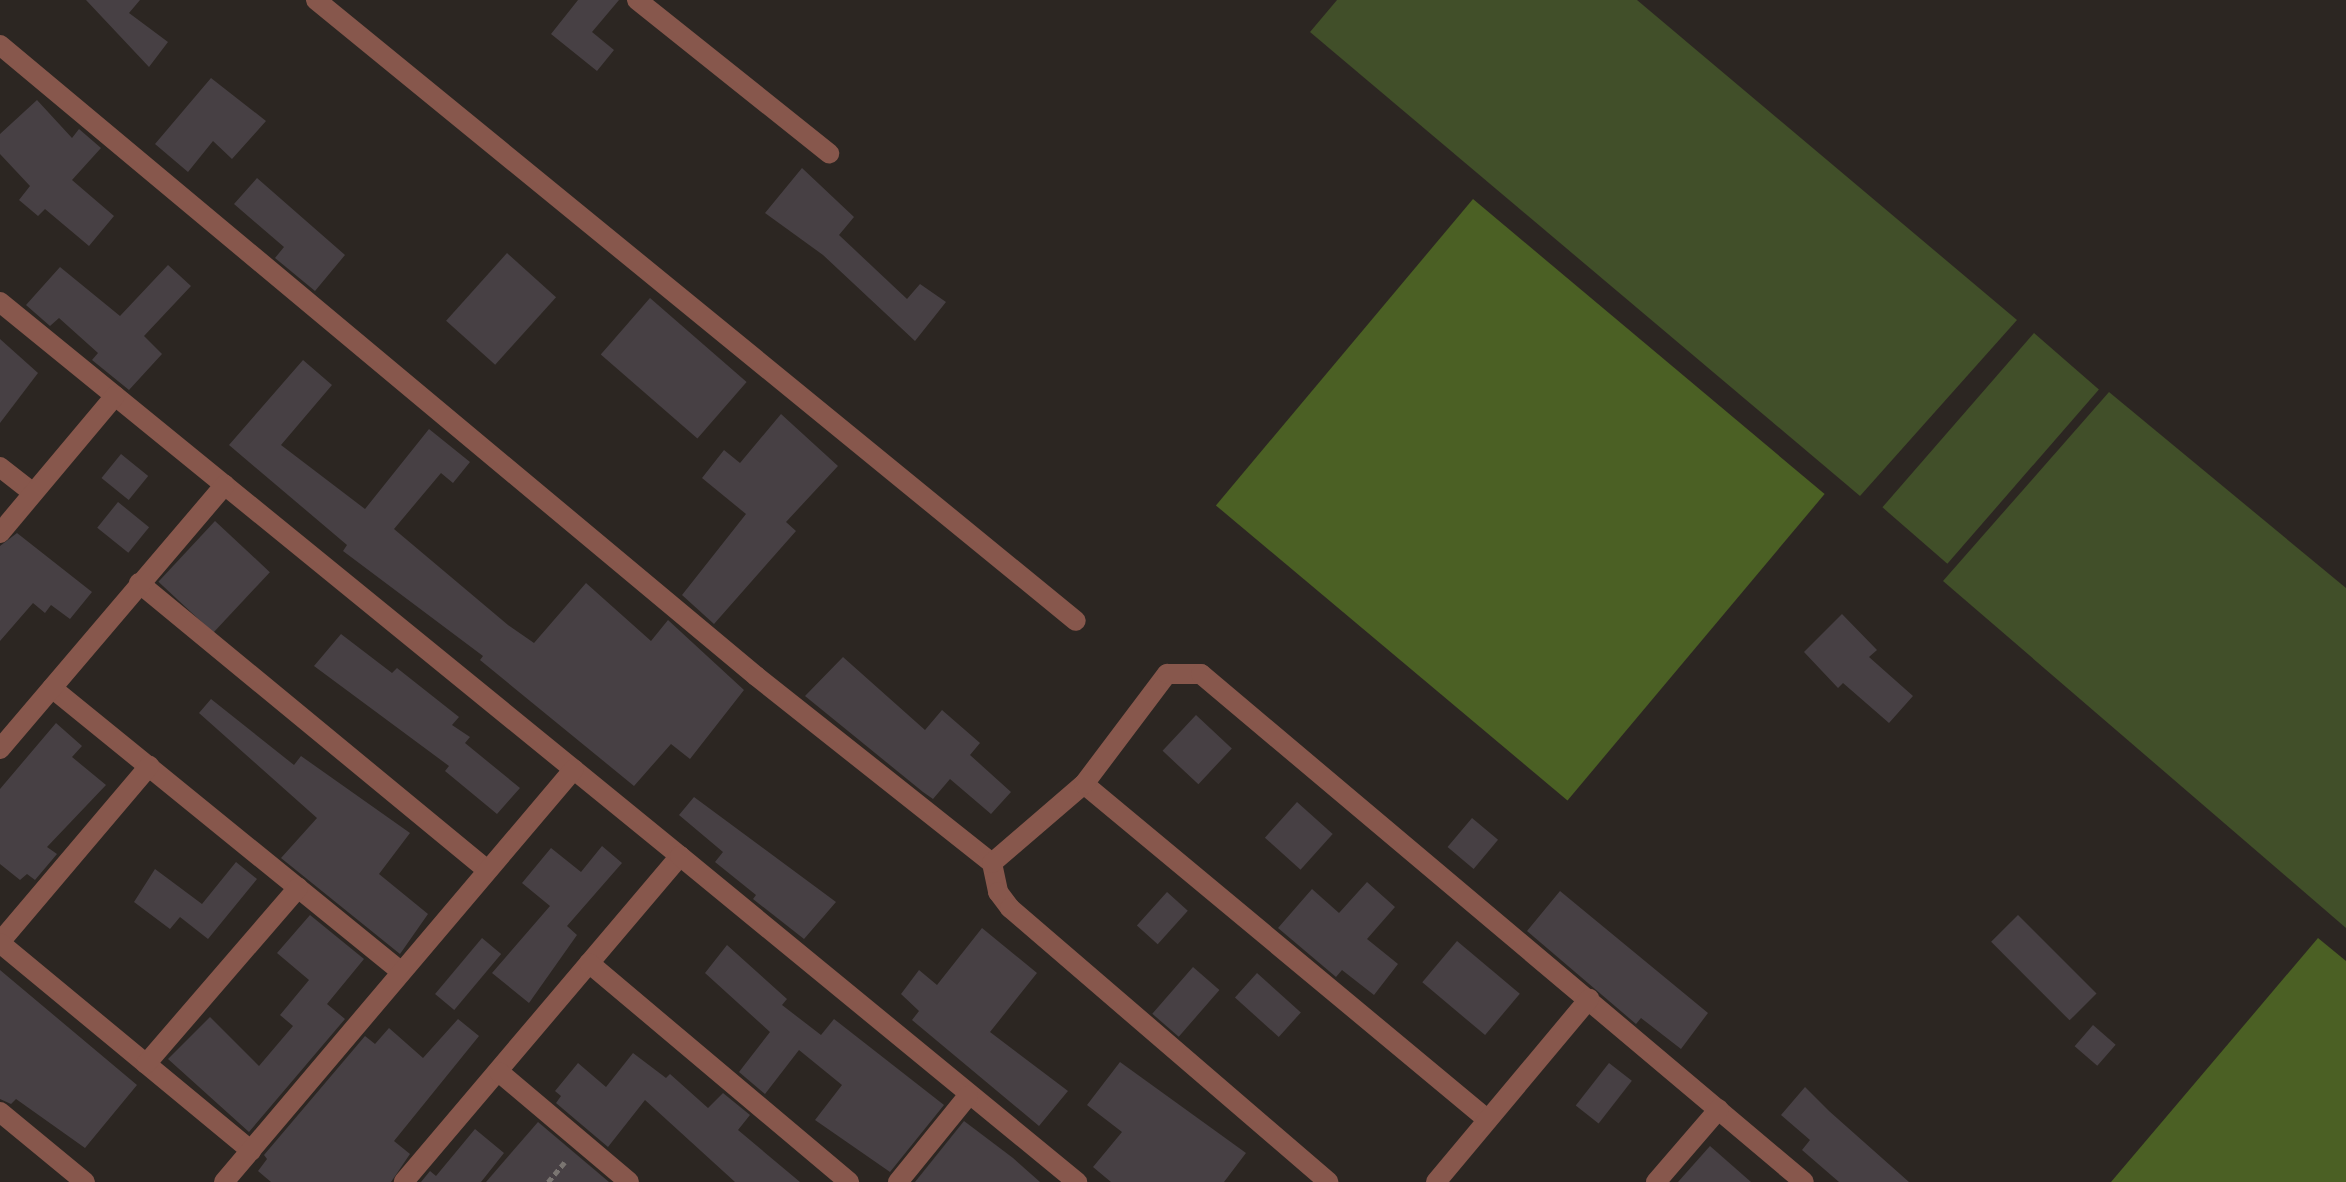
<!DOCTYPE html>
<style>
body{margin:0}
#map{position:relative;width:2346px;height:1182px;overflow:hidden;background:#2c2622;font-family:Inter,sans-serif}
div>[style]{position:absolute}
.green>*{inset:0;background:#414f29;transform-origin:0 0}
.forest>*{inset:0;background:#4b6024;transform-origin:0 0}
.building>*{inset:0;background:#474044;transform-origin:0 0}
.path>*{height:5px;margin-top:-2.5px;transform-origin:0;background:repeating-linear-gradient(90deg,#7a7571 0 6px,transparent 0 10px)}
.minor>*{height:20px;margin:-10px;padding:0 10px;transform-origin:10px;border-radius:10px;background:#87574c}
span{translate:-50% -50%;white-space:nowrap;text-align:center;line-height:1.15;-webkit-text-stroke:6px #12100e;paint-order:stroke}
</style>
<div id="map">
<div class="green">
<div style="clip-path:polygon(1337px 0,1637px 0,2017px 320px,1860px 496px,1310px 32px)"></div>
<div style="left:2034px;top:333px;width:86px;height:231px;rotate:41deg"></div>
<div style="clip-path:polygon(2109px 392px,2346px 588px,2346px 928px,1943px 581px)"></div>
</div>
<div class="forest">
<div style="left:1473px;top:199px;width:459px;height:400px;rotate:40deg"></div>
<div style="clip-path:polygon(2318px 938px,2346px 961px,2346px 1182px,2111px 1182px)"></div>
</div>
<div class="building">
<div style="clip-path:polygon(86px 0,140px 0,129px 13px,168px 42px,149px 67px)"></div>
<div style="clip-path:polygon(578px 0,619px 0,592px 32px,614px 50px,597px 71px,551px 34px)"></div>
<div style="clip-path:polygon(211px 78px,266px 121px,232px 159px,213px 141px,188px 172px,155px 144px)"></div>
<div style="clip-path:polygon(37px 100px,72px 138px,79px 129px,101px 148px,72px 180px,114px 216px,89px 246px,45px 209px,38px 216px,19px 200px,30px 186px,0 154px,0 134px)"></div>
<div style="clip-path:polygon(802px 168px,854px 217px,839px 235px,907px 299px,920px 284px,946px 302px,915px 341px,823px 255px,765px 213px)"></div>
<div style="clip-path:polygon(257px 178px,345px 255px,315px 291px,275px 258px,284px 247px,234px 204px)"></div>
<div style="left:507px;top:253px;width:66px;height:91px;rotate:42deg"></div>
<div style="clip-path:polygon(168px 265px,191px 286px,144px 336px,162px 354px,129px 390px,92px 360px,98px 353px,59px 318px,50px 326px,26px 305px,60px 267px,120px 316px)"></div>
<div style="left:650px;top:298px;width:128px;height:75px;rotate:41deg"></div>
<div style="clip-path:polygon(0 339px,38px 373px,0 423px)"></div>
<div style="clip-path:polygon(303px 360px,332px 385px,281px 445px,365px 509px,429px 429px,470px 462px,453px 483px,441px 473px,394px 529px,508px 625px,534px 643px,586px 583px,651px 641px,668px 620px,744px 690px,690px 759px,671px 744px,634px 786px,480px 660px,483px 656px,343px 551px,347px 545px,229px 445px)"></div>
<div style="clip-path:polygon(781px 414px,838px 466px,786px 522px,796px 531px,714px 624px,682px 595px,746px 514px,702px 478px,724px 450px,740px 463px)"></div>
<div style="left:121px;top:454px;width:35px;height:31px;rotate:39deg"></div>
<div style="left:118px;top:502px;width:40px;height:33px;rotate:39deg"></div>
<div style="left:215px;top:521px;width:75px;height:83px;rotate:43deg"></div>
<div style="clip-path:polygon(17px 533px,92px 592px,70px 619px,51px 605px,45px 613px,33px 603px,0 641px,0 546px)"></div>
<div style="clip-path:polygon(1842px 614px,1877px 650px,1869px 657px,1913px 696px,1889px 723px,1843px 683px,1838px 688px,1804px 652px)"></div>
<div style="clip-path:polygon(341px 634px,392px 673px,397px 668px,459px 717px,452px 725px,470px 737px,465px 743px,520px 788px,497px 814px,445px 771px,449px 766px,314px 666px)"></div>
<div style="clip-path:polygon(843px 657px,925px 730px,942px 710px,980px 743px,970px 755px,1011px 792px,991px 814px,950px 779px,933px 799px,923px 792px,805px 696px)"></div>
<div style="clip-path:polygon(211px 699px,294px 765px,301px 756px,410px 833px,379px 874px,428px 914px,400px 954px,281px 858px,317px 818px,199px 713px)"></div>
<div style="left:1196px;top:715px;width:49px;height:49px;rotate:43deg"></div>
<div style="clip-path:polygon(56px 723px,82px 746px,72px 757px,106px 785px,47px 847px,57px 854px,35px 880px,27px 874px,20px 880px,0 864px,0 789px)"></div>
<div style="clip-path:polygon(694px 797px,836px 902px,804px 939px,753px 899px,756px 895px,715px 862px,723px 852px,679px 815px)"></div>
<div style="left:1297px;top:802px;width:48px;height:48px;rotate:42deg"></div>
<div style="left:1472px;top:818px;width:34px;height:38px;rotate:40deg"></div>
<div style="clip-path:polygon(602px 846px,622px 863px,567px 926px,577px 935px,529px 1003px,492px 973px,550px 906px,522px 883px,551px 848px,581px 872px)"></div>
<div style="clip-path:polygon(236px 862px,257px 879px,208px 939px,180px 917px,170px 929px,134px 902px,155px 869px,202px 904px)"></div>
<div style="clip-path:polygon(1367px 882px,1395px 907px,1367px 939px,1398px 964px,1374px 995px,1342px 970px,1336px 977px,1278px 928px,1312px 889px,1339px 913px)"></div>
<div style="clip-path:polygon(1560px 891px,1708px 1013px,1681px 1049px,1641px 1018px,1636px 1024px,1527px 931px)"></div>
<div style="left:1167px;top:892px;width:28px;height:45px;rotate:42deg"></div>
<div style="clip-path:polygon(310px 915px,364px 959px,327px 1004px,345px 1019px,249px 1132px,168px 1059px,210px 1017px,259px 1066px,293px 1026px,280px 1015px,309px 980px,277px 953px)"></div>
<div style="left:2018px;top:915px;width:111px;height:38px;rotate:45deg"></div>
<div style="clip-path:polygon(982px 928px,1037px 973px,990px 1032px,1068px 1091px,1039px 1126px,912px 1020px,919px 1011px,901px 994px,919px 970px,937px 985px)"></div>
<div style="left:482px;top:938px;width:25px;height:73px;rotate:40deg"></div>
<div style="left:1457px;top:941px;width:82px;height:54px;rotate:40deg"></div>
<div style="clip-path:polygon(727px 945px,787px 999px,782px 1005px,821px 1035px,834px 1019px,944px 1105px,890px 1172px,815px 1120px,842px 1085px,799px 1050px,765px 1094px,739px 1072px,770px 1032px,705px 973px)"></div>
<div style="left:1193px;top:967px;width:35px;height:62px;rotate:41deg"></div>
<div style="clip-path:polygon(0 970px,137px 1085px,85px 1148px,16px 1099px,11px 1104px,0 1099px)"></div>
<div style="left:1257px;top:973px;width:59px;height:33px;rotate:42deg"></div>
<div style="clip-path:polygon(458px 1019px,479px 1036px,394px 1141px,410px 1154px,391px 1182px,271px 1182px,258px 1171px,267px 1159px,264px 1155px,365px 1036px,375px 1044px,389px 1028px,423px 1058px)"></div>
<div style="left:2093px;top:1025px;width:30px;height:28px;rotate:41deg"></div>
<div style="clip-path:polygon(633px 1053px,666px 1078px,670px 1074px,708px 1108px,723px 1093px,750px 1115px,738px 1130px,800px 1182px,735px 1182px,645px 1100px,608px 1147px,556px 1103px,561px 1096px,555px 1091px,578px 1063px,606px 1087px)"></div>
<div style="clip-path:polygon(1120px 1062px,1246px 1153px,1224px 1182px,1111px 1182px,1093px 1167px,1122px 1132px,1087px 1105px)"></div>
<div style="left:1609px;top:1063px;width:29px;height:54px;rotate:38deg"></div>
<div style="clip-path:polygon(1805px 1087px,1829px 1111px,1909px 1182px,1839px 1182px,1802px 1150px,1810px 1140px,1781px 1115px)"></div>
<div style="clip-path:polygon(964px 1121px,1013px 1158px,1040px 1182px,915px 1182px)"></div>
<div style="clip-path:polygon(538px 1122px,609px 1182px,486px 1182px)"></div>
<div style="clip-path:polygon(475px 1129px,504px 1153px,481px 1182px,421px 1182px,430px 1171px,436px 1176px)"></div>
<div style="clip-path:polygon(1710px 1146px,1751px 1182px,1678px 1182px)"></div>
</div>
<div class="path">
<div style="left:548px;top:1182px;width:26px;rotate:-50deg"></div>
</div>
<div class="minor">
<div style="left:316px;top:0;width:981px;rotate:39.25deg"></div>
<div style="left:637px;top:0;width:246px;rotate:38.6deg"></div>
<div style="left:0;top:45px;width:985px;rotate:39.85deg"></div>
<div style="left:756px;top:676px;width:301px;rotate:38.4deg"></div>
<div style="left:992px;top:863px;width:30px;rotate:78deg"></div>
<div style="left:998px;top:892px;width:20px;rotate:53deg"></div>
<div style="left:1010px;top:908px;width:420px;rotate:40.7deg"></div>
<div style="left:0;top:302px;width:877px;rotate:39.17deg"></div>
<div style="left:680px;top:856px;width:427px;rotate:130.3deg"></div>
<div style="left:0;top:467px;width:42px;rotate:38.2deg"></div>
<div style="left:0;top:533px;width:179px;rotate:-50deg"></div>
<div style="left:139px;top:583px;width:450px;rotate:39.5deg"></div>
<div style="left:52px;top:688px;width:450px;rotate:39.1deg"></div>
<div style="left:0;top:749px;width:347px;rotate:-49.6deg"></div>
<div style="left:1084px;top:784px;width:525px;rotate:39.75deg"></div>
<div style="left:680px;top:856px;width:514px;rotate:39.39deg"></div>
<div style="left:992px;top:863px;width:121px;rotate:-40.7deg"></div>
<div style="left:1084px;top:784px;width:138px;rotate:-53deg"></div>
<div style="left:1167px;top:674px;width:34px"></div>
<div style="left:1201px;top:674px;width:788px;rotate:40.11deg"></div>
<div style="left:0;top:942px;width:231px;rotate:-49.7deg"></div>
<div style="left:0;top:943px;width:326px;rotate:39.6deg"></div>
<div style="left:589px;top:963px;width:340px;rotate:40.1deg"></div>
<div style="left:146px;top:1064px;width:233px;rotate:-49.2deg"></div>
<div style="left:499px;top:1072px;width:170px;rotate:40.2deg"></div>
<div style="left:0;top:1112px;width:110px;rotate:39.5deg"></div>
<div style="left:224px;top:1182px;width:541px;rotate:-49.72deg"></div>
<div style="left:898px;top:1182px;width:111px;rotate:-50.9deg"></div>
<div style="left:1436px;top:1182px;width:239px;rotate:-50.1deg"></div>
<div style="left:1656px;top:1182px;width:96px;rotate:-49.2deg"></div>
</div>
</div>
